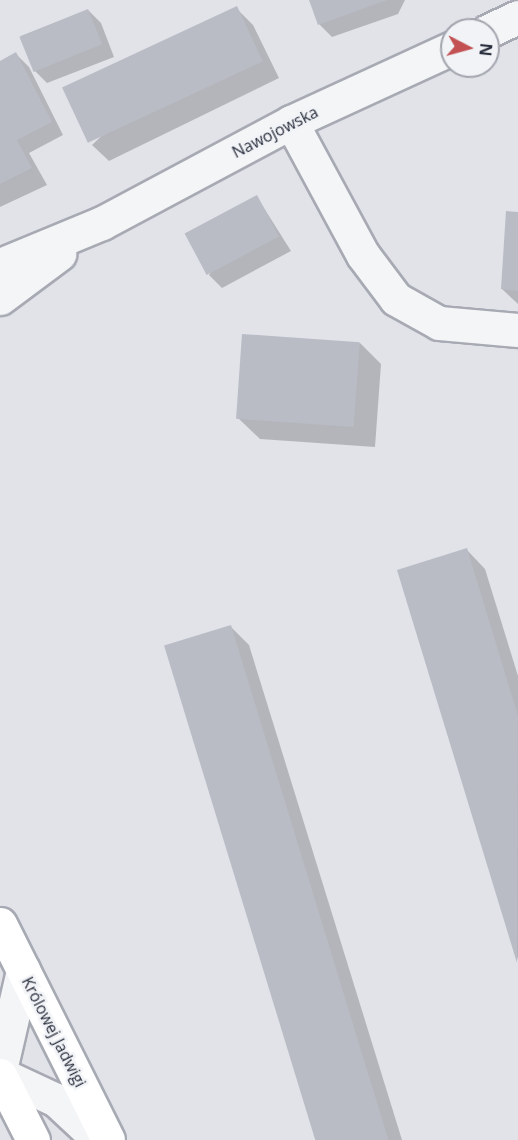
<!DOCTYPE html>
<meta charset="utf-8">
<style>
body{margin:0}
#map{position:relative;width:518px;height:1140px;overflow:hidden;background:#e1e3e9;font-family:"Open Sans",sans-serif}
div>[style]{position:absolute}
.shadow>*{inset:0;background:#0003}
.building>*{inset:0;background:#b9bcc5;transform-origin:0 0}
.roads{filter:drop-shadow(2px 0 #a7aab3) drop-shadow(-2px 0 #a7aab3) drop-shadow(0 2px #a7aab3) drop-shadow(0 -2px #a7aab3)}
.minor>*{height:33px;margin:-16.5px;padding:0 16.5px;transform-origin:16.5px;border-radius:16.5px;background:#f4f5f7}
.tertiary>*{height:33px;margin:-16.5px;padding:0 16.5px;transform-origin:16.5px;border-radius:16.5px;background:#f4f5f7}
.secondary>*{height:33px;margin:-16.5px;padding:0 16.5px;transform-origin:16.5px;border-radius:16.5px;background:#fff}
span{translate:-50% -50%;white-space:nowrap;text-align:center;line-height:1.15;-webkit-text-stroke:5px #f1f3f6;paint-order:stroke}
.street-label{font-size:16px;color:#2b303f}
.north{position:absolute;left:440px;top:18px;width:60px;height:60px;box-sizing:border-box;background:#f1f3f6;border:2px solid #a2a5ad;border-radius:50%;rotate:96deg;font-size:16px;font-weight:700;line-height:24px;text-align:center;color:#2b303f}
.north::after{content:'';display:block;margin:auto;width:21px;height:27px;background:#c35154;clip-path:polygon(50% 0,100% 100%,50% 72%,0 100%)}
</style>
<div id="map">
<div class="shadow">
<div style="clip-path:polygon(311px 0,405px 0,398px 14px,332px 37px,320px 25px)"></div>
<div style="clip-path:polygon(236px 8px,253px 25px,279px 78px,109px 161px,92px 145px)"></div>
<div style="clip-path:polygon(88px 10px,101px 23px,114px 57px,47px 83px,34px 70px,21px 36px)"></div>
<div style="clip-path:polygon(16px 54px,29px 67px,63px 135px,29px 153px,47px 185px,0 207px,0 62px)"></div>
<div style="clip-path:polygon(257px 197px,291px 251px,222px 288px,209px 275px)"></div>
<div style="clip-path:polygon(518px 213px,518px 304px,502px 289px)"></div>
<div style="clip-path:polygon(360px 343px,381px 364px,375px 447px,260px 439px,238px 418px)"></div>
<div style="clip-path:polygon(467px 550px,485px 569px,518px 676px,518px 960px,399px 571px)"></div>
<div style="clip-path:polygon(230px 626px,249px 645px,402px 1140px,318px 1140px)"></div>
</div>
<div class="building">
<div style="clip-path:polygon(309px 0,387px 0,318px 25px)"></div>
<div style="left:237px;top:6px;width:61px;height:193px;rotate:65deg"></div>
<div style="left:88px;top:9px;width:38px;height:74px;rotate:68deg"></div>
<div style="clip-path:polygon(16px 52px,52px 122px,17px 140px,32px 168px,0 184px,0 61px)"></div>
<div style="left:257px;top:195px;width:47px;height:82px;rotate:62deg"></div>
<div style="clip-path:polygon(506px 211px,518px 212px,518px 291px,501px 289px)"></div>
<div style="left:242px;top:334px;width:118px;height:85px;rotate:4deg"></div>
<div style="clip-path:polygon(467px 548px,518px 716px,517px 963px,397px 570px)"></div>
<div style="left:231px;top:625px;width:539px;height:70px;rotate:73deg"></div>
</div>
<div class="roads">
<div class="minor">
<div style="left:291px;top:122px;width:151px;rotate:61.6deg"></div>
<div style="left:363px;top:255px;width:55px;rotate:53.1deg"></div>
<div style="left:396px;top:299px;width:49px;rotate:29.2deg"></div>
<div style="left:439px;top:323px;width:79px;rotate:5.1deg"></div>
<div style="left:0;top:1070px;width:103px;rotate:-77deg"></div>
<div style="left:0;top:1074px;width:62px;rotate:24.9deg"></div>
<div style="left:56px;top:1100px;width:59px;rotate:42.9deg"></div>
</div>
<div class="tertiary">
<div style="left:488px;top:31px;width:33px;rotate:-25deg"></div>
<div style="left:0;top:265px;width:110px;rotate:-22.4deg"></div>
<div style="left:102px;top:223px;width:214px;rotate:-28.1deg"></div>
<div style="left:291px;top:122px;width:177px;rotate:-24.7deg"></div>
<div style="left:0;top:298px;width:74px;rotate:-36.7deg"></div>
</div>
<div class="secondary">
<div style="left:0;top:924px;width:241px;rotate:63.4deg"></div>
<div style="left:0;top:1075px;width:73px;rotate:63.1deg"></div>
</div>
</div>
<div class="street-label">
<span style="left:275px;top:132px;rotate:-27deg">Nawojowska</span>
<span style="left:54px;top:1032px;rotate:63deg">Królowej Jadwigi</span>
</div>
<div class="north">N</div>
</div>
